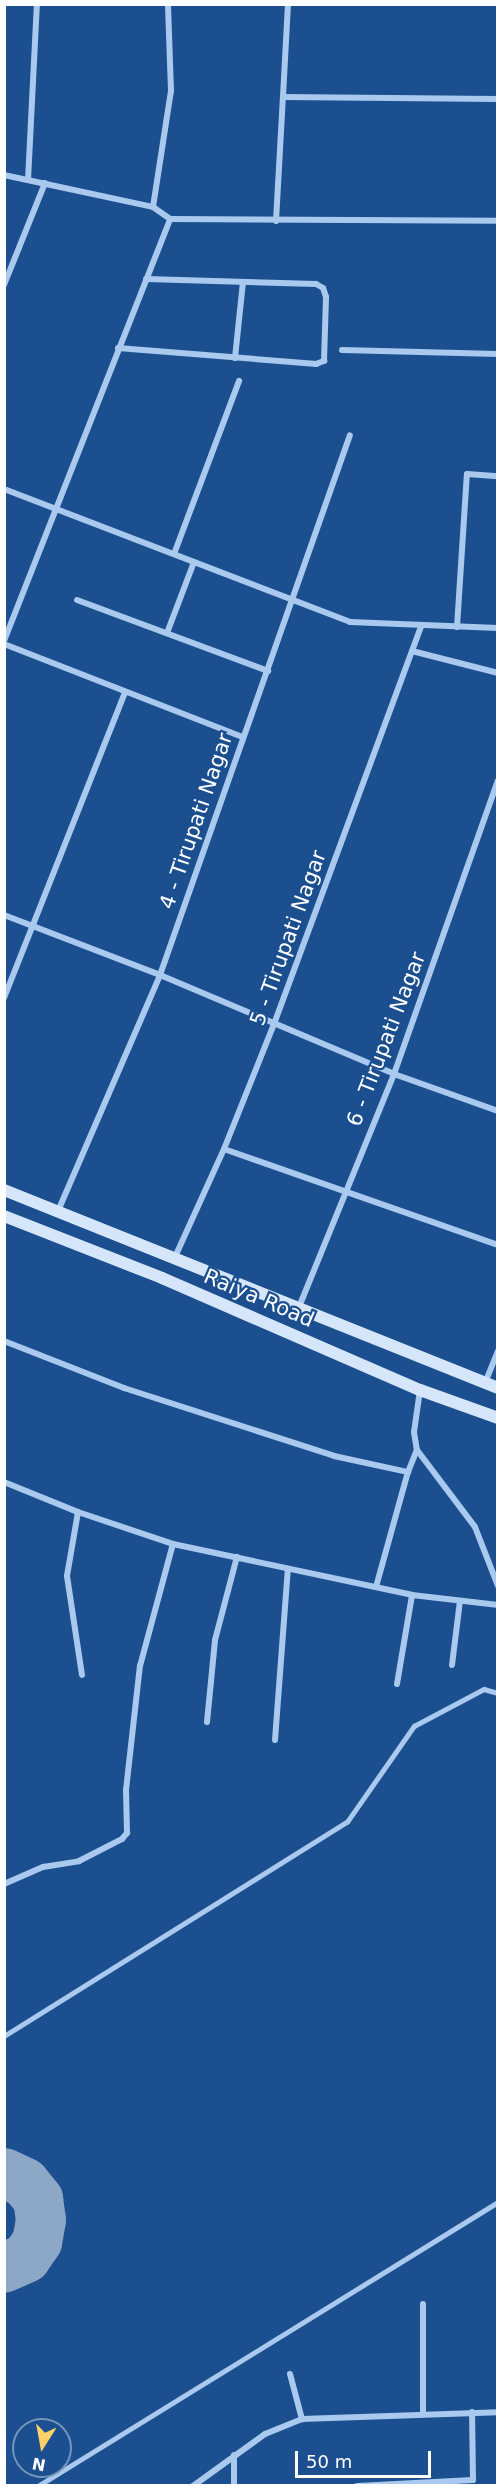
<!DOCTYPE html>
<style>
body{margin:0}
#map{position:relative;width:502px;height:2490px;overflow:hidden;background:#1b4f8f;font-family:"DejaVu Sans",sans-serif}
div>[style]{position:absolute}
.taxiway>*{height:50px;margin:-25px;padding:0 25px;transform-origin:25px;border-radius:25px;background:#8da7c7}
.lane>*{height:4.5px;margin:-2.25px;padding:0 2.25px;transform-origin:2.25px;border-radius:2.25px;background:#a9c9ee}
.street>*{height:6px;margin:-3px;padding:0 3px;transform-origin:3px;border-radius:3px;background:#a9c9ee}
.secondary>*{height:12px;margin:-6px;padding:0 6px;transform-origin:6px;border-radius:6px;background:#d6e6fa}
span{translate:-50% -50%;white-space:nowrap;text-align:center;line-height:1.15;-webkit-text-stroke:4.5px #1b4f8f;paint-order:stroke}
.street-label{font-size:21px;color:#fff}
.frame{position:absolute;inset:0;border:6px solid #fff;pointer-events:none}
.north{position:absolute;left:12px;top:2418px;width:60px;height:60px;box-sizing:border-box;background:#1b4f8f;border:2px solid #7695bc;border-radius:50%;rotate:191deg;font-size:16px;font-weight:700;line-height:24px;text-align:center;color:#fff}
.north::after{content:'';display:block;margin:auto;width:21px;height:27px;background:#ffd166;clip-path:polygon(50% 0,100% 100%,50% 72%,0 100%)}
.scale{position:absolute;left:295px;top:2451px;width:136px;height:27px;box-sizing:border-box;border:3px solid #fff;border-top:0;padding-left:8px;font-size:18px;line-height:21px;white-space:nowrap;color:#fff;-webkit-text-stroke:4px #1b4f8f;paint-order:stroke}
</style>
<div id="map">
<div class="taxiway">
<div style="left:4px;top:2173px;width:23px;rotate:25deg"></div>
<div style="left:25px;top:2183px;width:21px;rotate:51deg"></div>
<div style="left:38px;top:2199px;width:21px;rotate:82deg"></div>
<div style="left:41px;top:2220px;width:22px;rotate:100deg"></div>
<div style="left:37px;top:2242px;width:19px;rotate:125deg"></div>
<div style="left:26px;top:2258px;width:24px;rotate:156deg"></div>
</div>
<div class="lane">
<div style="left:4px;top:2036px;width:404px;rotate:-32deg"></div>
<div style="left:347px;top:1822px;width:117px;rotate:-55.1deg"></div>
<div style="left:414px;top:1726px;width:79px;rotate:-27.9deg"></div>
<div style="left:484px;top:1689px;width:15px;rotate:16deg"></div>
<div style="left:38px;top:2486px;width:541px;rotate:-31.69deg"></div>
</div>
<div class="street">
<div style="left:288px;top:4px;width:93px;rotate:93.1deg"></div>
<div style="left:283px;top:97px;width:215px;rotate:0.5deg"></div>
<div style="left:4px;top:175px;width:152px;rotate:12.1deg"></div>
<div style="left:153px;top:207px;width:21px;rotate:35deg"></div>
<div style="left:170px;top:219px;width:328px;rotate:0.3deg"></div>
<div style="left:28px;top:180px;width:176px;rotate:-87.1deg"></div>
<div style="left:153px;top:207px;width:117px;rotate:-81.2deg"></div>
<div style="left:171px;top:91px;width:87px;rotate:-92deg"></div>
<div style="left:276px;top:221px;width:124px;rotate:-86.8deg"></div>
<div style="left:4px;top:285px;width:110px;rotate:-68.1deg"></div>
<div style="left:118px;top:348px;width:199px;rotate:4.6deg"></div>
<div style="left:316px;top:364px;width:9px;rotate:-21deg"></div>
<div style="left:324px;top:361px;width:64px;rotate:-88.2deg"></div>
<div style="left:326px;top:297px;width:9px;rotate:-108deg"></div>
<div style="left:323px;top:288px;width:8px;rotate:-150deg"></div>
<div style="left:316px;top:284px;width:170px;rotate:-178.3deg"></div>
<div style="left:342px;top:350px;width:156px;rotate:1.5deg"></div>
<div style="left:235px;top:358px;width:76px;rotate:-84deg"></div>
<div style="left:4px;top:489px;width:371px;rotate:21deg"></div>
<div style="left:350px;top:622px;width:148px;rotate:2.3deg"></div>
<div style="left:174px;top:554px;width:185px;rotate:-69.4deg"></div>
<div style="left:77px;top:600px;width:204px;rotate:20.4deg"></div>
<div style="left:457px;top:627px;width:153px;rotate:-86.3deg"></div>
<div style="left:467px;top:474px;width:31px;rotate:4deg"></div>
<div style="left:167px;top:633px;width:76px;rotate:-69.2deg"></div>
<div style="left:4px;top:641px;width:453px;rotate:-68.5deg"></div>
<div style="left:4px;top:644px;width:256px;rotate:21.3deg"></div>
<div style="left:412px;top:651px;width:89px;rotate:14.3deg"></div>
<div style="left:4px;top:915px;width:167px;rotate:21deg"></div>
<div style="left:160px;top:975px;width:254px;rotate:22.9deg"></div>
<div style="left:394px;top:1074px;width:110px;rotate:19.6deg"></div>
<div style="left:4px;top:998px;width:328px;rotate:-68.4deg"></div>
<div style="left:224px;top:1149px;width:290px;rotate:19.3deg"></div>
<div style="left:58px;top:1211px;width:257px;rotate:-66.6deg"></div>
<div style="left:160px;top:975px;width:572px;rotate:-70.62deg"></div>
<div style="left:175px;top:1257px;width:119px;rotate:-65.6deg"></div>
<div style="left:224px;top:1149px;width:135px;rotate:-68.2deg"></div>
<div style="left:274px;top:1024px;width:423px;rotate:-69.7deg"></div>
<div style="left:299px;top:1307px;width:252px;rotate:-67.8deg"></div>
<div style="left:394px;top:1074px;width:311px;rotate:-70.5deg"></div>
<div style="left:4px;top:1341px;width:129px;rotate:21.4deg"></div>
<div style="left:124px;top:1388px;width:221px;rotate:17.9deg"></div>
<div style="left:334px;top:1456px;width:76px;rotate:12.2deg"></div>
<div style="left:408px;top:1472px;width:24px;rotate:-68deg"></div>
<div style="left:485px;top:1383px;width:35px;rotate:-68deg"></div>
<div style="left:420px;top:1390px;width:42px;rotate:98.1deg"></div>
<div style="left:414px;top:1432px;width:18px;rotate:81deg"></div>
<div style="left:417px;top:1450px;width:96px;rotate:53deg"></div>
<div style="left:475px;top:1527px;width:63px;rotate:68.7deg"></div>
<div style="left:4px;top:1482px;width:80px;rotate:22.1deg"></div>
<div style="left:78px;top:1512px;width:100px;rotate:18.6deg"></div>
<div style="left:173px;top:1544px;width:244px;rotate:12deg"></div>
<div style="left:412px;top:1595px;width:87px;rotate:6.6deg"></div>
<div style="left:78px;top:1512px;width:65px;rotate:99.8deg"></div>
<div style="left:67px;top:1576px;width:100px;rotate:81.4deg"></div>
<div style="left:376px;top:1587px;width:119px;rotate:-74.5deg"></div>
<div style="left:452px;top:1665px;width:64px;rotate:-82.9deg"></div>
<div style="left:397px;top:1684px;width:90px;rotate:-80.4deg"></div>
<div style="left:207px;top:1722px;width:82px;rotate:-84.4deg"></div>
<div style="left:215px;top:1640px;width:86px;rotate:-75.2deg"></div>
<div style="left:275px;top:1740px;width:171px;rotate:-85.7deg"></div>
<div style="left:4px;top:1884px;width:43px;rotate:-23.6deg"></div>
<div style="left:43px;top:1867px;width:36px;rotate:-9deg"></div>
<div style="left:79px;top:1861px;width:48px;rotate:-27.1deg"></div>
<div style="left:122px;top:1839px;width:8px;rotate:-50deg"></div>
<div style="left:127px;top:1833px;width:43px;rotate:-91.3deg"></div>
<div style="left:126px;top:1790px;width:125px;rotate:-83.6deg"></div>
<div style="left:140px;top:1666px;width:126px;rotate:-74.9deg"></div>
<div style="left:423px;top:2304px;width:108px;rotate:90deg"></div>
<div style="left:290px;top:2374px;width:47px;rotate:75.1deg"></div>
<div style="left:234px;top:2455px;width:31px;rotate:90deg"></div>
<div style="left:193px;top:2486px;width:89px;rotate:-35.8deg"></div>
<div style="left:265px;top:2434px;width:40px;rotate:-22deg"></div>
<div style="left:302px;top:2419px;width:196px;rotate:-2deg"></div>
<div style="left:357px;top:2486px;width:116px;rotate:-3deg"></div>
<div style="left:473px;top:2480px;width:68px;rotate:-90.8deg"></div>
</div>
<div class="secondary">
<div style="left:4px;top:1190px;width:532px;rotate:21.84deg"></div>
<div style="left:4px;top:1216px;width:170px;rotate:21.4deg"></div>
<div style="left:162px;top:1278px;width:281px;rotate:23.5deg"></div>
<div style="left:420px;top:1390px;width:83px;rotate:19.7deg"></div>
</div>
<div class="street-label">
<span style="left:196px;top:821px;rotate:-71deg">4 - Tirupati Nagar</span>
<span style="left:288px;top:938px;rotate:-70deg">5 - Tirupati Nagar</span>
<span style="left:386px;top:1039px;rotate:-69deg">6 - Tirupati Nagar</span>
<span style="left:259px;top:1298px;rotate:23deg">Raiya Road</span>
</div>
<div class="frame"></div>
<div class="north">N</div>
<div class="scale">50 m</div>
</div>
